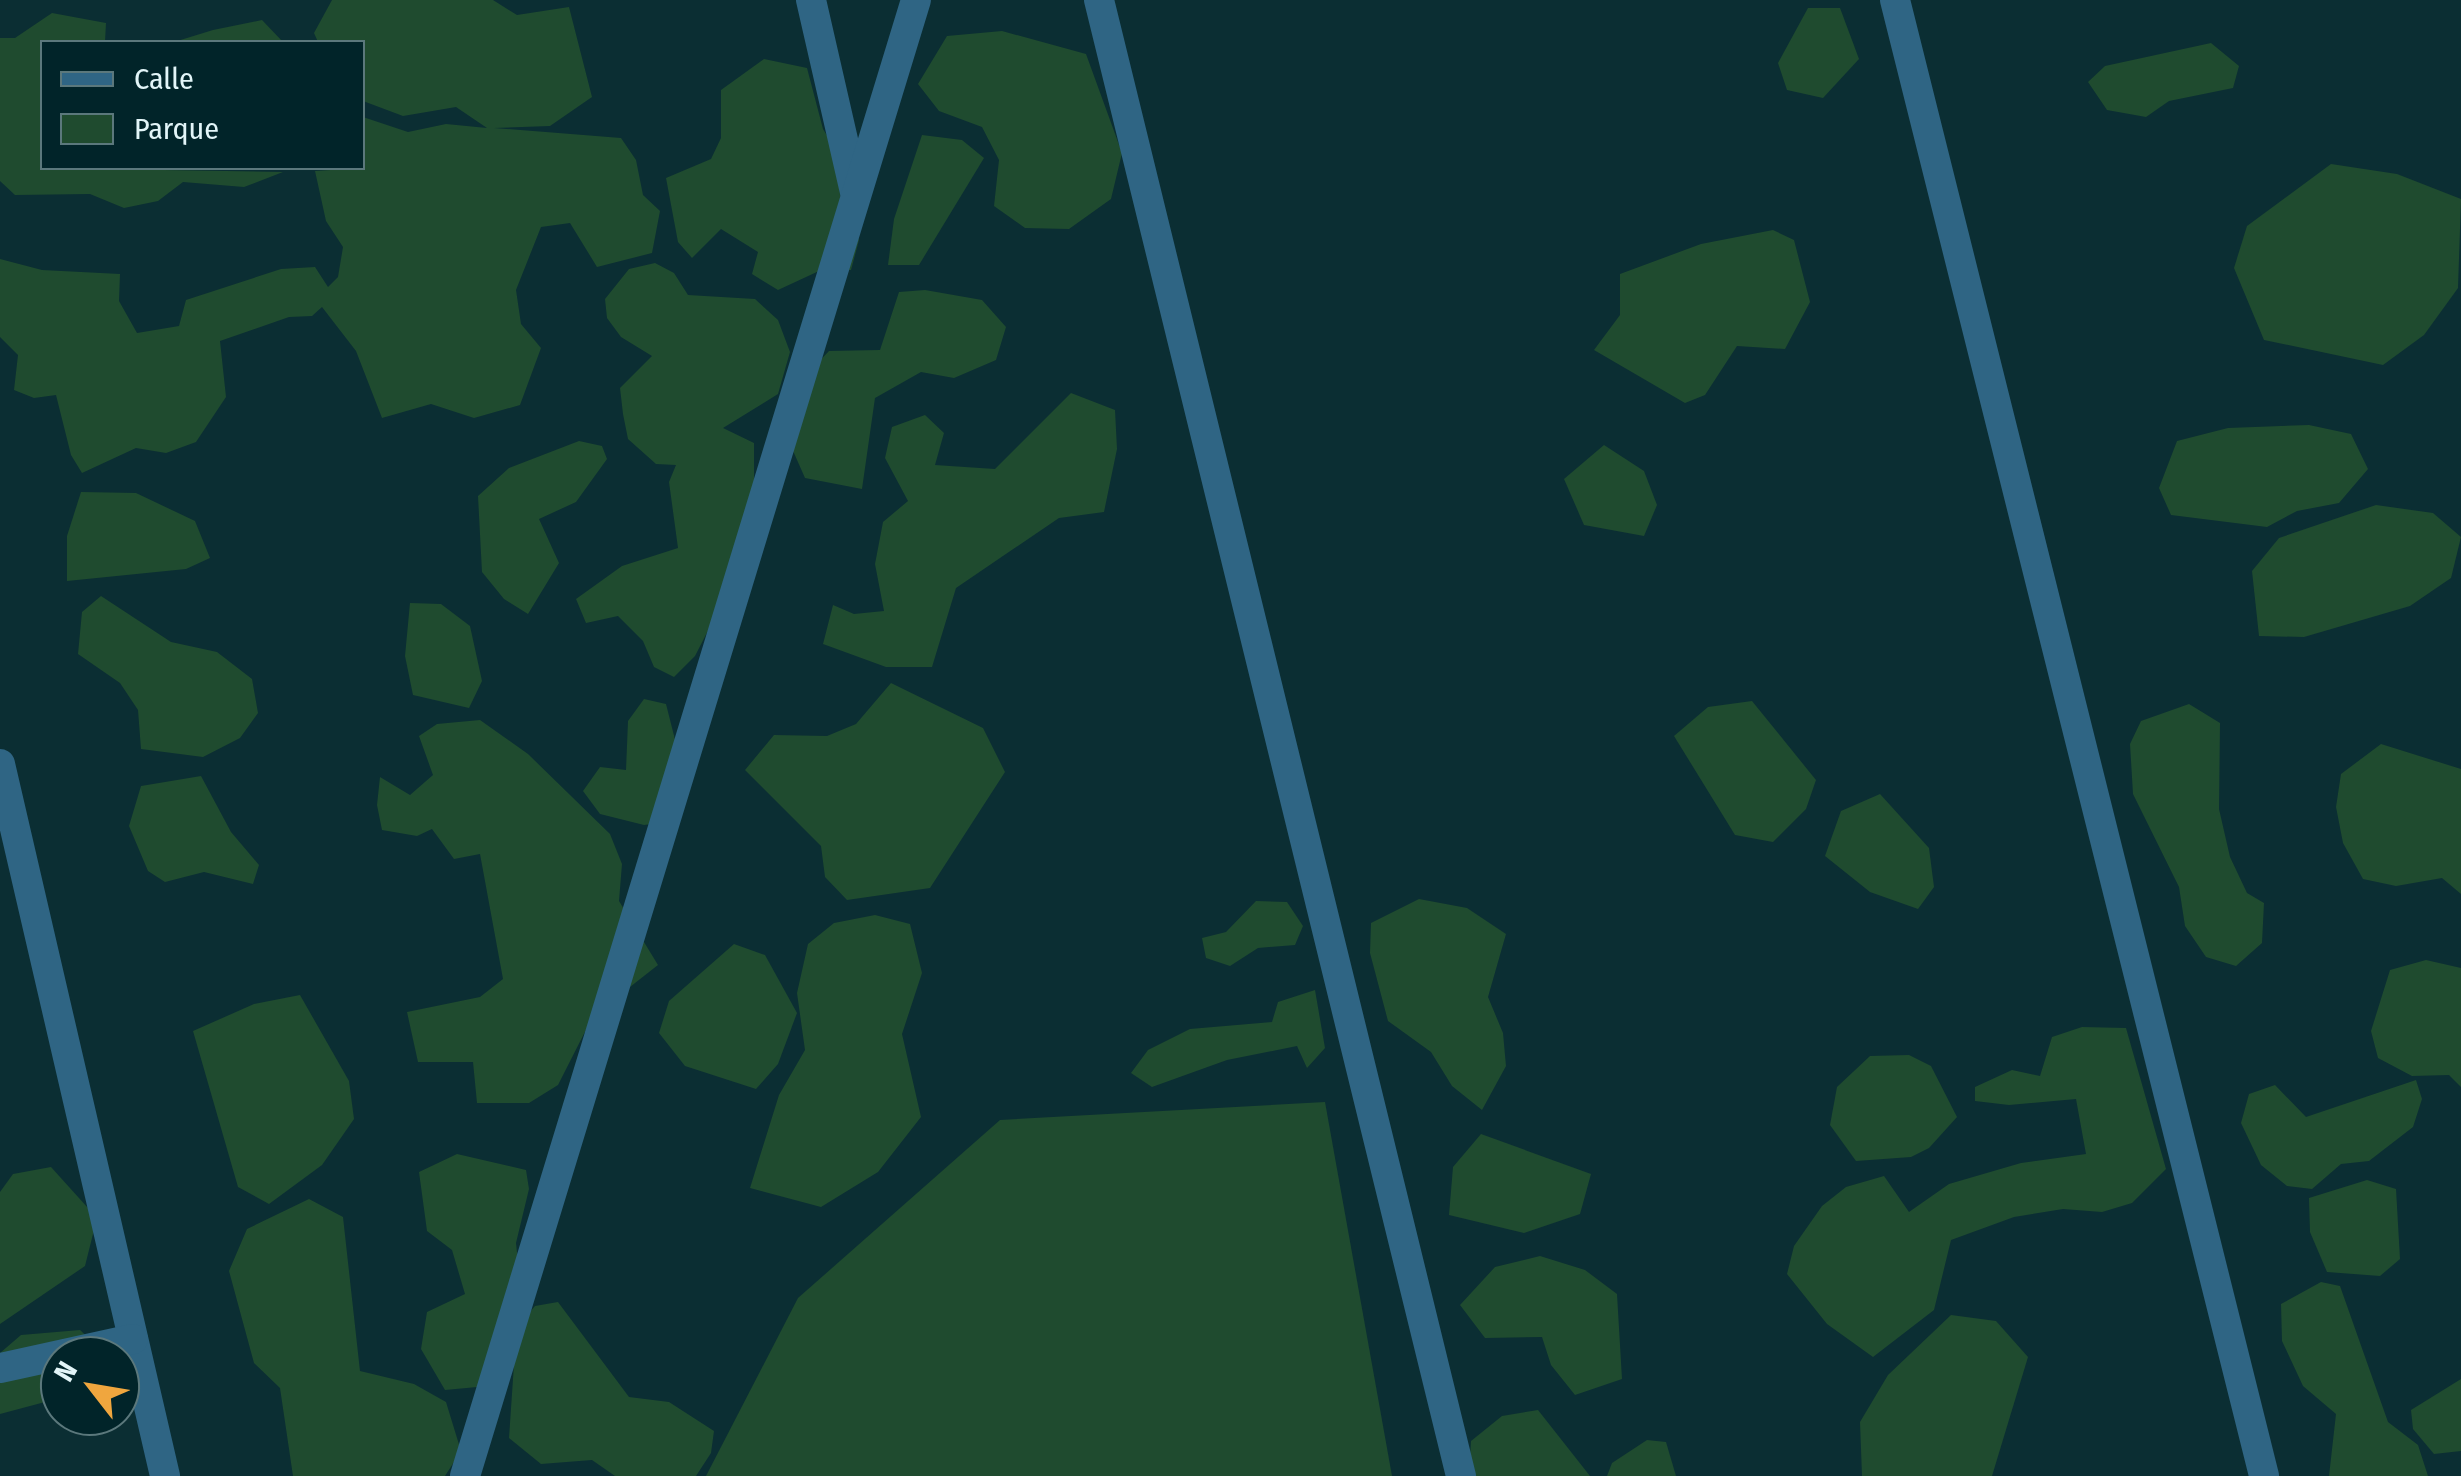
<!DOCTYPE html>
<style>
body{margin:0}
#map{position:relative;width:2461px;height:1476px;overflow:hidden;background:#0b2e33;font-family:"Fira Sans Condensed",sans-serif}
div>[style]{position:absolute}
.green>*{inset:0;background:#1f4b2f}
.street>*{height:30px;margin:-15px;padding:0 15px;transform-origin:15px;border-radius:15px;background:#2f6584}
span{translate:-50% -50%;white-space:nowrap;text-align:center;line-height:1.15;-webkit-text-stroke:9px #012429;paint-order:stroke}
.legend{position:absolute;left:40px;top:40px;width:325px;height:130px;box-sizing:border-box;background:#012429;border:2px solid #5b787c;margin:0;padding:12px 18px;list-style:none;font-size:30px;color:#e2f5f8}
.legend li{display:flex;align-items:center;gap:20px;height:50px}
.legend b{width:50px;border:2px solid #5b787c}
.north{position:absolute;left:40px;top:1336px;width:100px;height:100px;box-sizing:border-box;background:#012429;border:2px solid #5b787c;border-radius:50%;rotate:301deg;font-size:28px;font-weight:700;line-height:40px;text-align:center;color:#e2f5f8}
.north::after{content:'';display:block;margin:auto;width:35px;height:45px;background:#f0a63e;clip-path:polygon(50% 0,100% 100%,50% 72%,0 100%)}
</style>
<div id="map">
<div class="green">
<div style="clip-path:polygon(332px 0,493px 0,517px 15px,569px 7px,592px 97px,550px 126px,494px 128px,621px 138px,636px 160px,643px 195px,660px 211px,652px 253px,597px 267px,570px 223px,541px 227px,516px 290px,521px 324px,541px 348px,520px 405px,474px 418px,431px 404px,382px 418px,356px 351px,322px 307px,312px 316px,289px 317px,220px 341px,226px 397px,196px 442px,166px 453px,136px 448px,82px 473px,71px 455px,56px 395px,34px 398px,14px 390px,18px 355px,0 337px,0 259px,42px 270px,120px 274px,119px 301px,137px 333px,179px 326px,186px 300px,281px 269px,315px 267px,328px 287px,338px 277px,343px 247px,326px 221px,315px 171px,362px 168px,363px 117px,408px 132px,446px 124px,487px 128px,456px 107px,403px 116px,363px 101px,362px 42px,318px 42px,314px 33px)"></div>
<div style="clip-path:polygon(1808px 8px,1840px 8px,1859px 59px,1823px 98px,1787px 90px,1778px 63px)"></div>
<div style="clip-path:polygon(52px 13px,106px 23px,105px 42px,42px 42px,42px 168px,283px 172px,244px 187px,183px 182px,158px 201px,124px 208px,90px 194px,15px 195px,0 181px,0 38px,15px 38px)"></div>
<div style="clip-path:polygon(262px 20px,283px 42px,174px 42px,213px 30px)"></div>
<div style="clip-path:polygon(1002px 31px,1086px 54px,1122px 153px,1111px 199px,1069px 229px,1025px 228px,994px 206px,999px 160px,982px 127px,939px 111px,918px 84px,947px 36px)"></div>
<div style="clip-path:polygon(2211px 43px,2239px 66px,2233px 88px,2169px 101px,2146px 117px,2107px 110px,2088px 82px,2105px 66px)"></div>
<div style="clip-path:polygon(764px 59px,807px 68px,823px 129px,839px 155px,840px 196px,859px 240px,851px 270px,819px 271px,778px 290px,752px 274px,758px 252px,721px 229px,692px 258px,678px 242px,666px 178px,711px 159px,721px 138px,721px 90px)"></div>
<div style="clip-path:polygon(922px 135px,962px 140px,984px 158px,919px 265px,888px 265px,894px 219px)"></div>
<div style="clip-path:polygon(2331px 164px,2397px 174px,2461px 199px,2458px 288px,2424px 335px,2383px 365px,2264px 340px,2234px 268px,2247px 226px)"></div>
<div style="clip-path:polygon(1773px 230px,1794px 240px,1810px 302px,1785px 349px,1737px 346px,1705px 395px,1685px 403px,1594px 350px,1620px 315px,1620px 274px,1701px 244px)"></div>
<div style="clip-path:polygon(655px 263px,674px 273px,688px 295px,755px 299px,778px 320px,790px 352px,778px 394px,723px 428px,754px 443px,754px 481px,715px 617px,695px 656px,674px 677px,654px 667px,643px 641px,618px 616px,586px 623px,576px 599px,622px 566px,678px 548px,669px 482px,676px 465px,656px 464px,628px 439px,623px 414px,620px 388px,652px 356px,621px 337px,607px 318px,605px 299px,629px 269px)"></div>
<div style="clip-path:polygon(925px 290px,982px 300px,1006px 327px,996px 360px,954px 378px,921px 372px,875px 398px,862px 489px,805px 478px,790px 444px,809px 372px,829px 351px,880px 350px,899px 292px)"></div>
<div style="clip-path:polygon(1071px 393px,1115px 410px,1117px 449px,1104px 512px,1059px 518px,956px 588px,932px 667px,886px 667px,823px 644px,833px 605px,854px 614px,884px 611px,875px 564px,883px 522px,908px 501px,885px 458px,892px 427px,925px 415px,944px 433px,935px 465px,995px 469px)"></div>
<div style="clip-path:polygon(2309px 425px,2351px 434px,2368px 469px,2339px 503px,2297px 511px,2267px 527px,2171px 515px,2159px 488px,2177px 441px,2228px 428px)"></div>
<div style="clip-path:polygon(579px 441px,602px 446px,607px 459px,576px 502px,539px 519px,559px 563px,528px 614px,504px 599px,482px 572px,478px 496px,509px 468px)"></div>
<div style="clip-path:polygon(1604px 445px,1644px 471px,1657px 505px,1644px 536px,1584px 525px,1564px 479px)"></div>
<div style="clip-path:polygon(81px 492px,136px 493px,195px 521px,210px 558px,186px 569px,67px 581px,67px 536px)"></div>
<div style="clip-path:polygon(2376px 505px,2433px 513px,2461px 537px,2451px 578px,2410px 606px,2304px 637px,2259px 636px,2252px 571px,2279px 538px)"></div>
<div style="clip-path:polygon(101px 596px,171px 642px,217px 652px,252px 679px,258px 713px,240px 738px,203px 757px,141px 749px,138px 710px,120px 683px,78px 654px,82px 612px)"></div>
<div style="clip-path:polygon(410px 603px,441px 604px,470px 626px,482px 681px,469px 708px,413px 695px,405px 656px)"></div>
<div style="clip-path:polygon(891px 683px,983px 728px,1005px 772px,930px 888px,847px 900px,825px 877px,821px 846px,745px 770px,774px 735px,827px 736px,856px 724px)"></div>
<div style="clip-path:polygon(644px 699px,666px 704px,686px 783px,675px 821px,644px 825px,600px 814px,583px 791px,600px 767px,626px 770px,628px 721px)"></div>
<div style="clip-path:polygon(1752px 701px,1816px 780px,1806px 809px,1773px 842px,1735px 835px,1674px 736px,1708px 707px)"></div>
<div style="clip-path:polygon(2189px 704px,2220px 723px,2219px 809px,2230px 857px,2247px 893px,2264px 903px,2262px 943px,2236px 966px,2206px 957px,2185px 926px,2179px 887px,2133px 794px,2130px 744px,2141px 721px)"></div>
<div style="clip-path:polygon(480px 720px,528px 754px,610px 834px,622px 864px,619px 901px,658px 965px,593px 1016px,558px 1085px,529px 1103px,477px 1103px,473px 1062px,418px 1062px,407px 1012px,480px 997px,503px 979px,480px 854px,454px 859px,432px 829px,417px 836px,382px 830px,377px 805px,380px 777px,410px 795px,433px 775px,419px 736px,437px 724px)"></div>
<div style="clip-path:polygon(2381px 744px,2461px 769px,2461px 894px,2442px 878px,2396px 886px,2363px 879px,2343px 843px,2336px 807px,2341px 774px)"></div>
<div style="clip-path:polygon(201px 776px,231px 832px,259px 865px,253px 884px,204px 872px,165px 882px,148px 871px,129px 826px,141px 786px)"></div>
<div style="clip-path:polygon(1880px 794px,1929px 848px,1934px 887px,1918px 909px,1870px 892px,1825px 856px,1841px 811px)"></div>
<div style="clip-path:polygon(1419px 899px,1467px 908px,1506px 934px,1488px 997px,1503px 1033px,1506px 1066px,1482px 1110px,1452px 1086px,1431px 1052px,1388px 1021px,1370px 953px,1371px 923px)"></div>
<div style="clip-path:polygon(1256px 901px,1287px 902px,1303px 926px,1295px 945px,1258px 948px,1230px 966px,1206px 958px,1202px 938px,1226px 932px)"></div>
<div style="clip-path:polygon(875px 915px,910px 924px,922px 973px,902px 1034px,921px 1117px,878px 1172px,821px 1207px,750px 1188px,779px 1095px,805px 1050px,797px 993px,808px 944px,834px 923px)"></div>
<div style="clip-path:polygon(734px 944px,765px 955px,797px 1013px,778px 1064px,756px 1089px,685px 1066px,659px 1033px,669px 1001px)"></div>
<div style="clip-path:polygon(2426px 960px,2461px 968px,2461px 1087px,2449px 1075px,2412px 1076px,2378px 1058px,2371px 1031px,2390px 970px)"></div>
<div style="clip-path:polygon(1315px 990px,1325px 1048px,1307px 1068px,1297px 1046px,1227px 1060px,1152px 1087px,1131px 1073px,1148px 1050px,1190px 1029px,1272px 1022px,1278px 1002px)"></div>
<div style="clip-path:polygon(300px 995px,349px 1081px,354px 1119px,322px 1165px,269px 1204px,238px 1187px,193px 1031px,254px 1004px)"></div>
<div style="clip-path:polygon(2082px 1027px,2126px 1028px,2166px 1169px,2132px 1203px,2102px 1212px,2063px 1209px,2014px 1217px,1951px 1240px,1934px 1310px,1873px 1357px,1827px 1324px,1787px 1274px,1794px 1246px,1822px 1206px,1846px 1187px,1884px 1176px,1909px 1212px,1949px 1184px,2021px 1163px,2086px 1154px,2076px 1099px,2009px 1105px,1975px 1101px,1975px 1087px,2012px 1070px,2040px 1076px,2052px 1037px)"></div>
<div style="clip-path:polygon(1909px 1055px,1931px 1066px,1957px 1117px,1929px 1148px,1911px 1157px,1856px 1161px,1830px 1125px,1837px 1087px,1870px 1056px)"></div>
<div style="clip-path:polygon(2416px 1080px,2422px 1099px,2413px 1127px,2369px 1161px,2341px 1164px,2312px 1189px,2287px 1186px,2261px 1165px,2241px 1123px,2249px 1094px,2275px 1085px,2306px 1117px)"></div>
<div style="clip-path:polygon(1325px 1102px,1392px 1476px,706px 1476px,798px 1298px,1000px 1120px)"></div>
<div style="clip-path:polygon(1481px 1134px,1591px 1174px,1580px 1214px,1524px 1233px,1449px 1215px,1453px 1167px)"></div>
<div style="clip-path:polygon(457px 1154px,526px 1170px,529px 1189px,516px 1243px,524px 1319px,535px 1306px,558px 1302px,629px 1397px,669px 1402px,714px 1431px,711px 1453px,696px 1476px,615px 1476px,592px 1460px,541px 1464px,509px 1438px,514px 1364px,477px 1387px,445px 1390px,421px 1349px,427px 1312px,465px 1294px,452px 1250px,427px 1231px,419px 1172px)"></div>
<div style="clip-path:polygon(51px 1167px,97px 1218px,85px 1266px,0 1324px,0 1192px,13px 1174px)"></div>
<div style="clip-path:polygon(2367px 1180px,2396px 1189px,2400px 1259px,2380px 1276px,2327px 1272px,2310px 1232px,2309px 1198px)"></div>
<div style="clip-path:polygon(309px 1199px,343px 1217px,360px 1371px,414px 1384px,446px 1402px,461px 1451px,445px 1476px,293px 1476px,280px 1388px,254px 1363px,229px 1271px,247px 1229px)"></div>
<div style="clip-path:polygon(1540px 1256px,1585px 1270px,1617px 1294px,1622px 1379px,1575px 1395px,1551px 1365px,1542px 1337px,1485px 1338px,1460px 1305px,1495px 1267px)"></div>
<div style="clip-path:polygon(2321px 1282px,2340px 1286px,2388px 1422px,2418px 1445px,2428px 1476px,2329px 1476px,2336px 1414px,2303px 1386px,2282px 1341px,2281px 1304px)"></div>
<div style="clip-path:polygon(1951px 1315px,1996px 1321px,2028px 1357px,1992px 1476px,1862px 1476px,1860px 1422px,1888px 1375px)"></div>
<div style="clip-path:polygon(80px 1330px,108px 1356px,60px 1356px,60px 1398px,0 1414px,0 1353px,21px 1335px)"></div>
<div style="clip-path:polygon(2461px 1379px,2461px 1451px,2434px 1454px,2413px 1429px,2411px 1410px)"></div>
<div style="clip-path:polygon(1538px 1410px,1590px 1476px,1469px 1476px,1471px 1441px,1502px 1416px)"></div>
<div style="clip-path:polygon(1647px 1440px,1666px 1442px,1676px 1476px,1607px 1476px,1612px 1463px)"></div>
</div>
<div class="street">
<div style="left:811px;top:0;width:197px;rotate:77.1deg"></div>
<div style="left:1099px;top:0;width:1520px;rotate:76.22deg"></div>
<div style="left:1895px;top:0;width:1521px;rotate:75.96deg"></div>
<div style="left:0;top:764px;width:731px;rotate:76.95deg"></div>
<div style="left:0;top:1368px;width:136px;rotate:-12.3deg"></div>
<div style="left:465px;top:1476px;width:1543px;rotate:-73.01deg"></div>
</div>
<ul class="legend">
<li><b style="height:12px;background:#2f6584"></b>Calle</li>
<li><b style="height:28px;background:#1f4b2f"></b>Parque</li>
</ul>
<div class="north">N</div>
</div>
